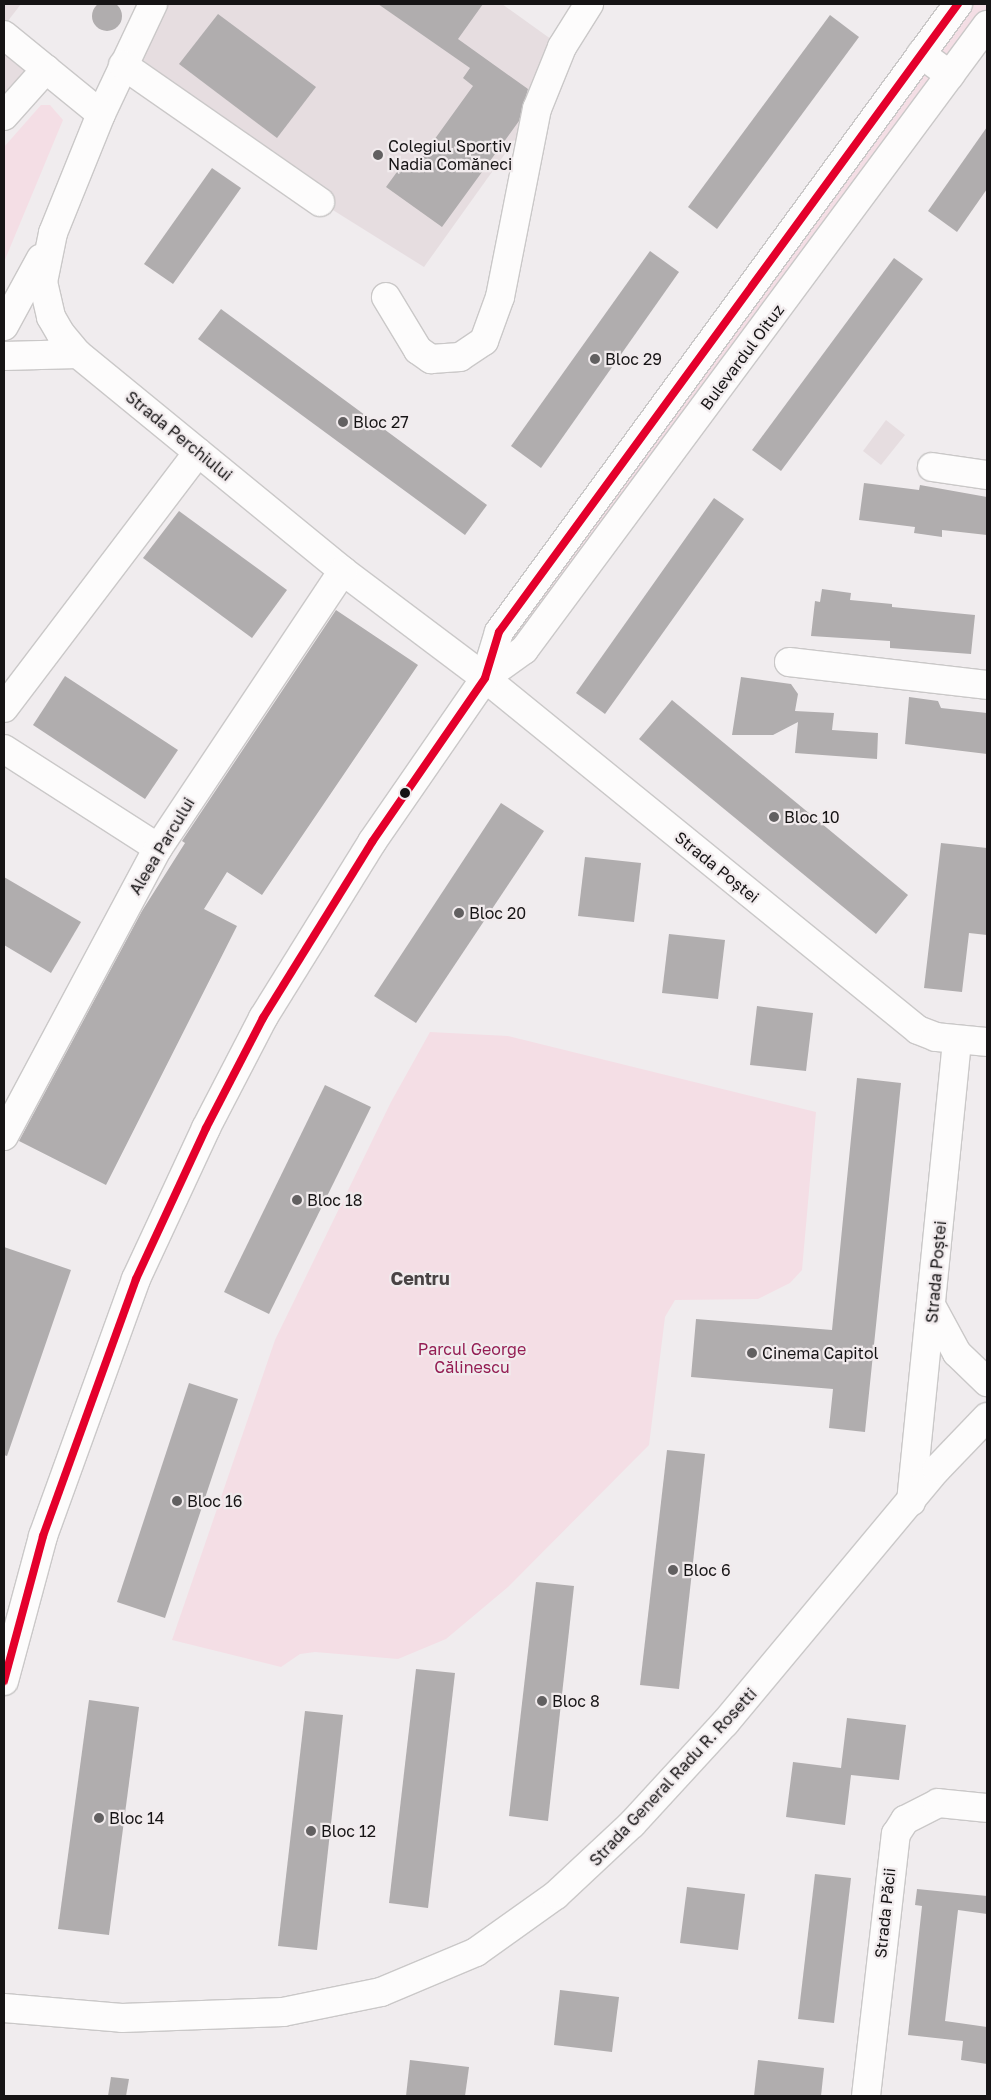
<!DOCTYPE html>
<html>
<head>
<meta charset="utf-8">
<style>
	body { margin:0 }
	#map { position:relative; width:991px; height:2100px; overflow:hidden; background:#f0ecee; font-family:"Golos Text",sans-serif }
	div>[style] { position:absolute }
	.built>* { inset:0; background:#e6dde0 }
	.green>* { inset:0; background:#f4dee5 }
	.building>* { inset:0; background:#b0adae }
	.round { border-radius:50% }
	.roads { filter:drop-shadow(1px 0 #cac8c8) drop-shadow(-1px 0 #cac8c8) drop-shadow(0 1px #cac8c8) drop-shadow(0 -1px #cac8c8) }
	.minor>* { height:28px; margin:-14px; padding:0 14px; transform-origin:14px; border-radius:14px; background:#fdfcfc }
	.major>* { height:28px; margin:-14px; padding:0 14px; transform-origin:14px; border-radius:14px; background:#fdfcfc }
	.bus-1>* { height:8px; margin:-4px; padding:0 4px; transform-origin:4px; border-radius:4px; background:#e4002b }
	.dots>* { width:14px; height:14px; translate:-50% -50%; box-sizing:border-box; border:2px solid #f1ebed; border-radius:50% }
	span { translate:-50% -50%; white-space:nowrap; text-align:center; line-height:1.15; -webkit-text-stroke:4.5px #f1ebed; paint-order:stroke }
	.poi-label { font-size:16px; color:#161415 }
	.left { translate:0 -50%; text-align:left }
	.street-label { font-size:16px; color:#161415 }
	.park-label { font-size:16px; color:#941d53 }
	.neighbourhood-label { font-size:18px; color:#484344; font-weight:700 }
	.frame { position:absolute; inset:0; border:5px solid #161415; pointer-events:none }
</style>
</head>
<body>
<div id="map">
	<div class="built">
		<div style="clip-path:polygon(4px 4px,21px 4px,4px 26px)"></div>
		<div style="clip-path:polygon(153px 4px,502px 4px,562px 47px,537px 109px,424px 267px,320px 202px,123px 65px)"></div>
		<div style="clip-path:polygon(4px 35px,46px 69px,4px 116px)"></div>
		<div style="clip-path:polygon(886px 420px,905px 435px,881px 465px,863px 451px)"></div>
	</div>
	<div class="green">
		<div style="clip-path:polygon(958px 4px,987px 4px,987px 25px,524px 650px,499px 632px)"></div>
		<div style="clip-path:polygon(41px 105px,50px 105px,63px 120px,4px 262px,4px 147px)"></div>
		<div style="clip-path:polygon(430px 1032px,508px 1036px,816px 1112px,802px 1270px,790px 1283px,758px 1299px,675px 1300px,665px 1317px,649px 1445px,508px 1587px,446px 1639px,398px 1659px,315px 1652px,300px 1654px,281px 1667px,172px 1640px,275px 1340px,391px 1102px)"></div>
	</div>
	<div class="building">
		<div class="round" style="left:92px;top:1px;width:30px;height:30px"></div>
		<div style="clip-path:polygon(378px 4px,483px 4px,458px 39px,528px 89px,519px 121px,442px 227px,386px 187px,402px 165px,411px 172px,473px 86px,463px 78px,470px 68px)"></div>
		<div style="clip-path:polygon(218px 14px,316px 87px,277px 138px,179px 64px)"></div>
		<div style="clip-path:polygon(830px 15px,859px 37px,717px 229px,688px 207px)"></div>
		<div style="clip-path:polygon(987px 127px,987px 189px,957px 232px,928px 211px)"></div>
		<div style="clip-path:polygon(212px 168px,241px 188px,173px 284px,144px 264px)"></div>
		<div style="clip-path:polygon(650px 251px,679px 272px,541px 468px,511px 446px)"></div>
		<div style="clip-path:polygon(894px 258px,923px 279px,781px 471px,752px 450px)"></div>
		<div style="clip-path:polygon(221px 309px,487px 505px,465px 535px,198px 339px)"></div>
		<div style="clip-path:polygon(864px 483px,919px 490px,920px 485px,987px 497px,987px 535px,942px 530px,942px 537px,914px 533px,915px 527px,859px 520px)"></div>
		<div style="clip-path:polygon(714px 498px,744px 519px,605px 714px,576px 693px)"></div>
		<div style="clip-path:polygon(179px 511px,287px 590px,252px 638px,143px 558px)"></div>
		<div style="clip-path:polygon(822px 589px,851px 593px,850px 600px,892px 604px,892px 607px,975px 615px,971px 654px,890px 648px,890px 641px,811px 636px,815px 601px,820px 602px)"></div>
		<div style="clip-path:polygon(336px 610px,418px 665px,262px 895px,227px 872px,204px 909px,237px 926px,106px 1185px,19px 1141px,142px 911px,185px 843px,182px 841px)"></div>
		<div style="clip-path:polygon(65px 676px,178px 750px,145px 799px,33px 725px)"></div>
		<div style="clip-path:polygon(741px 677px,791px 684px,798px 694px,795px 711px,834px 713px,832px 730px,878px 733px,877px 759px,795px 753px,798px 722px,773px 735px,732px 735px)"></div>
		<div style="clip-path:polygon(909px 697px,938px 701px,941px 708px,987px 713px,987px 754px,905px 744px)"></div>
		<div style="clip-path:polygon(672px 700px,908px 895px,876px 934px,639px 739px)"></div>
		<div style="clip-path:polygon(501px 803px,544px 831px,416px 1023px,374px 996px)"></div>
		<div style="clip-path:polygon(941px 843px,987px 848px,987px 935px,969px 933px,962px 992px,924px 988px)"></div>
		<div style="clip-path:polygon(585px 857px,641px 863px,634px 922px,578px 916px)"></div>
		<div style="clip-path:polygon(4px 877px,81px 922px,51px 973px,4px 945px)"></div>
		<div style="clip-path:polygon(669px 934px,725px 940px,718px 999px,662px 993px)"></div>
		<div style="clip-path:polygon(757px 1006px,813px 1013px,806px 1071px,750px 1065px)"></div>
		<div style="clip-path:polygon(857px 1078px,901px 1083px,865px 1432px,829px 1428px,833px 1389px,691px 1377px,696px 1319px,832px 1330px)"></div>
		<div style="clip-path:polygon(325px 1085px,371px 1107px,269px 1314px,224px 1292px)"></div>
		<div style="clip-path:polygon(4px 1247px,71px 1270px,7px 1456px,4px 1455px)"></div>
		<div style="clip-path:polygon(189px 1383px,238px 1399px,165px 1618px,117px 1602px)"></div>
		<div style="clip-path:polygon(667px 1450px,705px 1454px,679px 1689px,640px 1685px)"></div>
		<div style="clip-path:polygon(536px 1582px,574px 1586px,548px 1821px,509px 1816px)"></div>
		<div style="clip-path:polygon(416px 1669px,455px 1673px,428px 1908px,389px 1903px)"></div>
		<div style="clip-path:polygon(89px 1700px,139px 1707px,109px 1935px,58px 1929px)"></div>
		<div style="clip-path:polygon(305px 1711px,343px 1715px,317px 1950px,278px 1946px)"></div>
		<div style="clip-path:polygon(847px 1718px,906px 1725px,899px 1780px,851px 1775px,845px 1825px,786px 1817px,793px 1762px,841px 1768px)"></div>
		<div style="clip-path:polygon(815px 1874px,851px 1878px,834px 2023px,798px 2019px)"></div>
		<div style="clip-path:polygon(687px 1887px,745px 1894px,738px 1950px,680px 1943px)"></div>
		<div style="clip-path:polygon(917px 1889px,987px 1896px,987px 1914px,958px 1910px,945px 2021px,987px 2027px,987px 2064px,961px 2060px,963px 2041px,908px 2035px,922px 1906px,915px 1905px)"></div>
		<div style="clip-path:polygon(560px 1990px,619px 1997px,612px 2052px,554px 2045px)"></div>
		<div style="clip-path:polygon(410px 2060px,469px 2067px,465px 2096px,406px 2096px)"></div>
		<div style="clip-path:polygon(758px 2060px,824px 2068px,821px 2096px,754px 2096px)"></div>
		<div style="clip-path:polygon(111px 2077px,129px 2079px,126px 2096px,108px 2096px)"></div>
	</div>
	<div class="roads">
		<div class="minor">
			<div style="left:153px;top:4px;width:122px;rotate:115.3deg"></div>
			<div style="left:101px;top:114px;width:128px;rotate:112deg"></div>
			<div style="left:53px;top:233px;width:50px;rotate:101.5deg"></div>
			<div style="left:43px;top:282px;width:36px;rotate:77deg"></div>
			<div style="left:51px;top:317px;width:20px;rotate:60deg"></div>
			<div style="left:61px;top:334px;width:26px;rotate:50deg"></div>
			<div style="left:78px;top:354px;width:343px;rotate:39.3deg"></div>
			<div style="left:343px;top:571px;width:178px;rotate:37deg"></div>
			<div style="left:485px;top:678px;width:558px;rotate:39.11deg"></div>
			<div style="left:918px;top:1030px;width:19px;rotate:21deg"></div>
			<div style="left:936px;top:1037px;width:51px;rotate:5.6deg"></div>
			<div style="left:4px;top:35px;width:125px;rotate:39.2deg"></div>
			<div style="left:921px;top:54px;width:36px;rotate:36deg"></div>
			<div style="left:123px;top:65px;width:240px;rotate:34.8deg"></div>
			<div style="left:4px;top:116px;width:63px;rotate:-48.2deg"></div>
			<div style="left:386px;top:297px;width:62px;rotate:58.9deg"></div>
			<div style="left:418px;top:350px;width:16px;rotate:35deg"></div>
			<div style="left:431px;top:359px;width:29px;rotate:-4deg"></div>
			<div style="left:460px;top:357px;width:29px;rotate:-34deg"></div>
			<div style="left:484px;top:341px;width:47px;rotate:-70deg"></div>
			<div style="left:500px;top:297px;width:192px;rotate:-78.9deg"></div>
			<div style="left:537px;top:109px;width:67px;rotate:-68deg"></div>
			<div style="left:562px;top:47px;width:51px;rotate:-57.9deg"></div>
			<div style="left:4px;top:326px;width:77px;rotate:-61.4deg"></div>
			<div style="left:4px;top:356px;width:74px;rotate:-1.5deg"></div>
			<div style="left:932px;top:467px;width:56px;rotate:8.3deg"></div>
			<div style="left:789px;top:662px;width:199px;rotate:6.6deg"></div>
			<div style="left:4px;top:708px;width:321px;rotate:-52.8deg"></div>
			<div style="left:4px;top:749px;width:183px;rotate:32.7deg"></div>
			<div style="left:4px;top:1136px;width:327px;rotate:-61.9deg"></div>
			<div style="left:158px;top:848px;width:333px;rotate:-56.3deg"></div>
			<div style="left:932px;top:1307px;width:52px;rotate:61.5deg"></div>
			<div style="left:957px;top:1353px;width:42px;rotate:44deg"></div>
			<div style="left:911px;top:1502px;width:463px;rotate:-84.3deg"></div>
			<div style="left:4px;top:2008px;width:118px;rotate:4.8deg"></div>
			<div style="left:122px;top:2018px;width:161px;rotate:-2.1deg"></div>
			<div style="left:283px;top:2012px;width:100px;rotate:-11.5deg"></div>
			<div style="left:381px;top:1992px;width:103px;rotate:-22.8deg"></div>
			<div style="left:476px;top:1952px;width:98px;rotate:-35.5deg"></div>
			<div style="left:556px;top:1895px;width:104px;rotate:-43.1deg"></div>
			<div style="left:632px;top:1824px;width:137px;rotate:-47.4deg"></div>
			<div style="left:725px;top:1723px;width:331px;rotate:-50.2deg"></div>
			<div style="left:937px;top:1469px;width:72px;rotate:-46.1deg"></div>
			<div style="left:866px;top:2096px;width:264px;rotate:-83.5deg"></div>
			<div style="left:896px;top:1834px;width:17px;rotate:-57deg"></div>
			<div style="left:905px;top:1820px;width:37px;rotate:-27deg"></div>
			<div style="left:938px;top:1803px;width:49px;rotate:5.8deg"></div>
		</div>
		<div class="major">
			<div style="left:485px;top:678px;width:48px;rotate:-35.7deg"></div>
			<div style="left:524px;top:650px;width:778px;rotate:-53.47deg"></div>
			<div style="left:4px;top:1681px;width:150px;rotate:-74.9deg"></div>
			<div style="left:43px;top:1536px;width:273px;rotate:-70.1deg"></div>
			<div style="left:136px;top:1279px;width:166px;rotate:-65.1deg"></div>
			<div style="left:206px;top:1128px;width:124px;rotate:-62.6deg"></div>
			<div style="left:263px;top:1018px;width:207px;rotate:-58.2deg"></div>
			<div style="left:372px;top:842px;width:199px;rotate:-55.4deg"></div>
			<div style="left:485px;top:678px;width:48px;rotate:-73.1deg"></div>
			<div style="left:499px;top:632px;width:778px;rotate:-53.84deg"></div>
		</div>
	</div>
	<div class="bus-1">
		<div style="left:4px;top:1681px;width:150px;rotate:-74.9deg"></div>
		<div style="left:43px;top:1536px;width:273px;rotate:-70.1deg"></div>
		<div style="left:136px;top:1279px;width:166px;rotate:-65.1deg"></div>
		<div style="left:206px;top:1128px;width:124px;rotate:-62.6deg"></div>
		<div style="left:263px;top:1018px;width:207px;rotate:-58.2deg"></div>
		<div style="left:372px;top:842px;width:199px;rotate:-55.4deg"></div>
		<div style="left:485px;top:678px;width:48px;rotate:-73.1deg"></div>
		<div style="left:499px;top:632px;width:778px;rotate:-53.84deg"></div>
	</div>
	<div class="dots">
		<div style="left:378px;top:155px;background:#626061"></div>
		<div style="left:595px;top:359px;background:#626061"></div>
		<div style="left:343px;top:422px;background:#626061"></div>
		<div style="left:405px;top:793px;background:#161415"></div>
		<div style="left:774px;top:817px;background:#626061"></div>
		<div style="left:459px;top:913px;background:#626061"></div>
		<div style="left:297px;top:1200px;background:#626061"></div>
		<div style="left:752px;top:1353px;background:#626061"></div>
		<div style="left:177px;top:1501px;background:#626061"></div>
		<div style="left:673px;top:1570px;background:#626061"></div>
		<div style="left:542px;top:1701px;background:#626061"></div>
		<div style="left:99px;top:1818px;background:#626061"></div>
		<div style="left:311px;top:1831px;background:#626061"></div>
	</div>
	<div class="poi-label">
		<span class="left" style="left:388px;top:155px">Colegiul Sportiv<br>Nadia Comăneci</span>
		<span class="left" style="left:605px;top:359px">Bloc 29</span>
		<span class="left" style="left:353px;top:422px">Bloc 27</span>
		<span class="left" style="left:784px;top:817px">Bloc 10</span>
		<span class="left" style="left:469px;top:913px">Bloc 20</span>
		<span class="left" style="left:307px;top:1200px">Bloc 18</span>
		<span class="left" style="left:762px;top:1353px">Cinema Capitol</span>
		<span class="left" style="left:187px;top:1501px">Bloc 16</span>
		<span class="left" style="left:683px;top:1570px">Bloc 6</span>
		<span class="left" style="left:552px;top:1701px">Bloc 8</span>
		<span class="left" style="left:109px;top:1818px">Bloc 14</span>
		<span class="left" style="left:321px;top:1831px">Bloc 12</span>
	</div>
	<div class="street-label">
		<span style="left:742px;top:357px;rotate:-53deg">Bulevardul Oituz</span>
		<span style="left:179px;top:436px;rotate:39deg">Strada Perchiului</span>
		<span style="left:162px;top:846px;rotate:-59deg">Aleea Parcului</span>
		<span style="left:717px;top:867px;rotate:39deg">Strada Poștei</span>
		<span style="left:936px;top:1272px;rotate:-85deg">Strada Poștei</span>
		<span style="left:673px;top:1777px;rotate:-47deg">Strada General Radu R. Rosetti</span>
		<span style="left:885px;top:1913px;rotate:-84deg">Strada Păcii</span>
	</div>
	<div class="park-label">
		<span style="left:472px;top:1358px">Parcul George<br>Călinescu</span>
	</div>
	<div class="neighbourhood-label">
		<span style="left:420px;top:1278px">Centru</span>
	</div>
	<div class="frame"></div>
</div>
</body>
</html>
